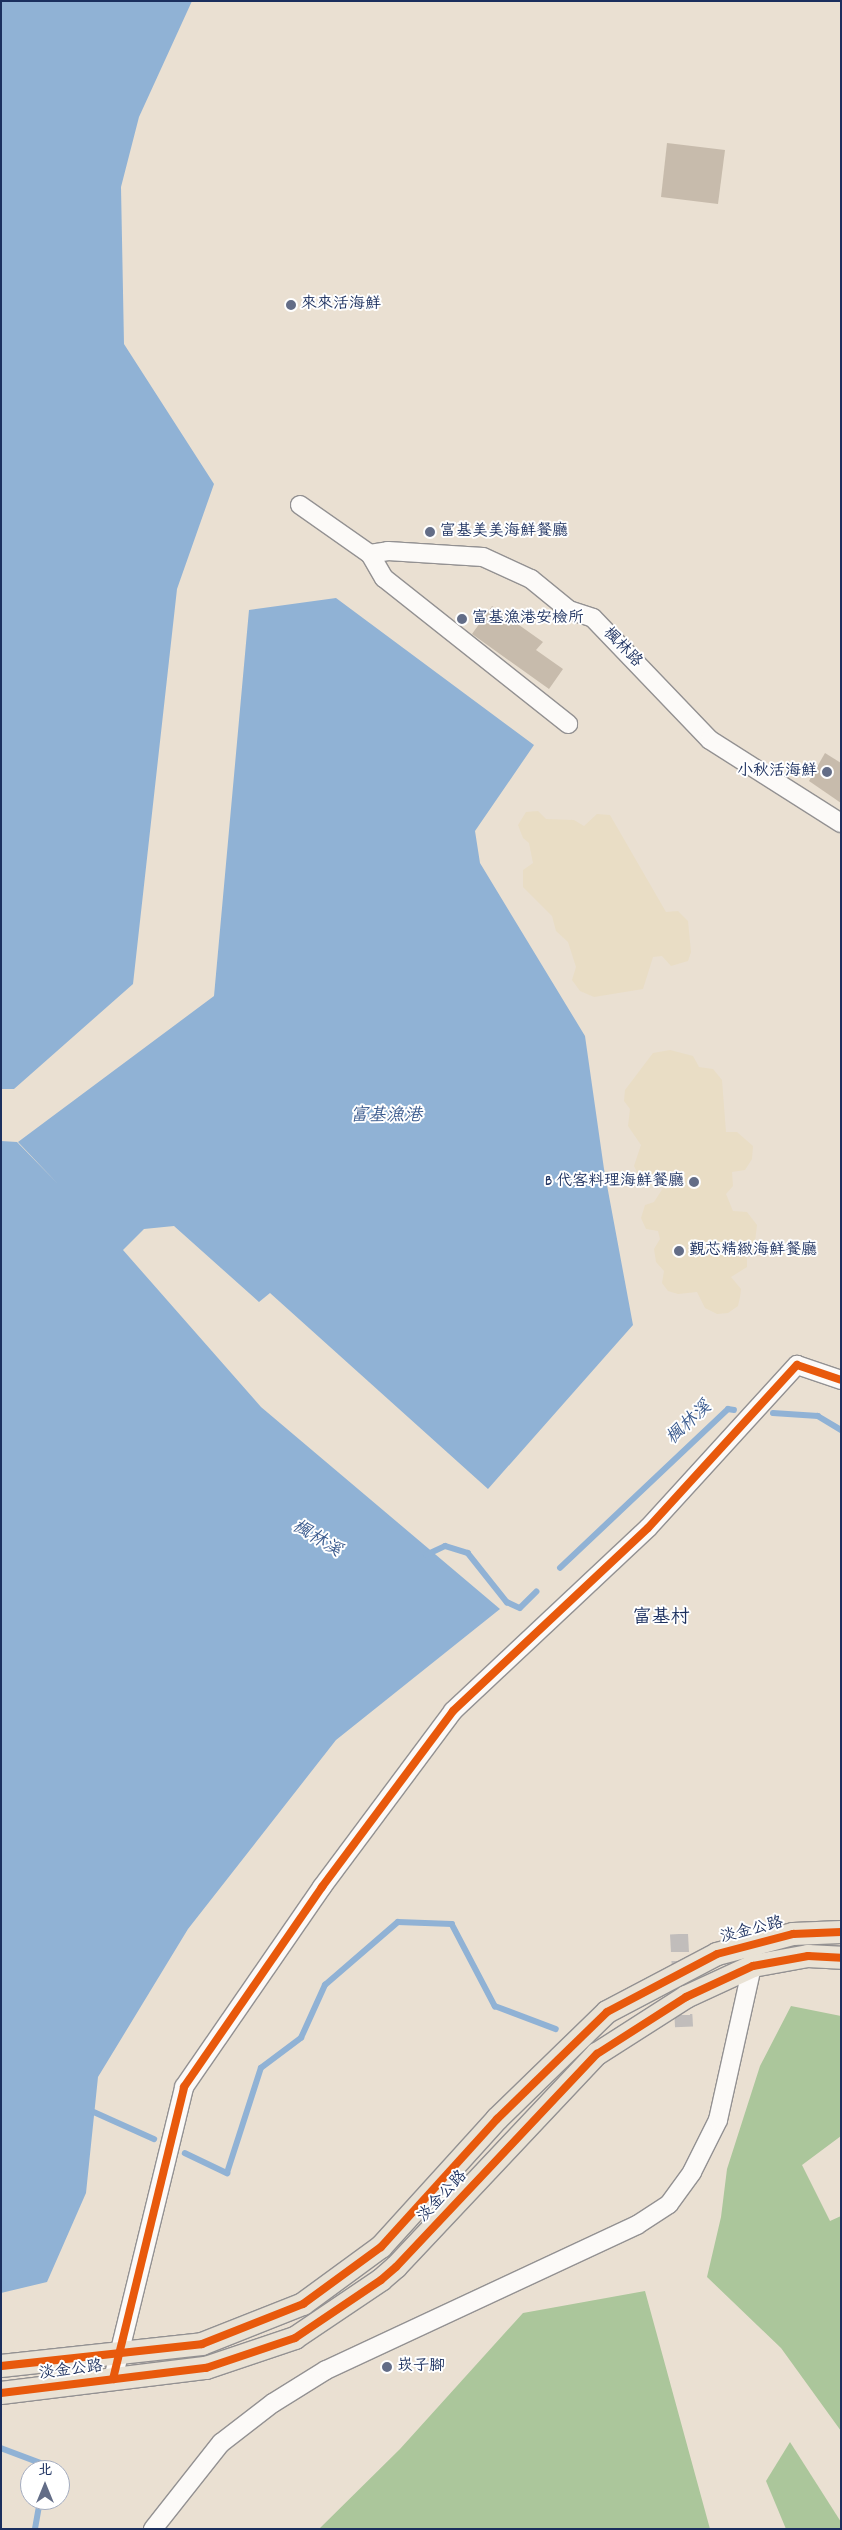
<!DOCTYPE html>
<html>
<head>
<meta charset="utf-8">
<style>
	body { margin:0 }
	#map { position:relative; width:842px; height:2530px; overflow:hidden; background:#eae0d2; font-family:Dekko,"LXGW WenKai TC",sans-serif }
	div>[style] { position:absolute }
	.built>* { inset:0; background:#e9ddc5 }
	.forest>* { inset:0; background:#abc69b }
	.water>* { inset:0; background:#90b2d5 }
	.stream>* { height:5.5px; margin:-2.75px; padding:0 2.75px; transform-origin:2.75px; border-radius:2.75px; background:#90b2d5 }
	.building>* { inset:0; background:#c7bbac }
	.minor-tunnel>* { height:18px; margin-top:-9px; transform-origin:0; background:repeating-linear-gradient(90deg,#c1bdbb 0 18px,transparent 0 27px) }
	.roads { filter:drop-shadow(1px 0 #939192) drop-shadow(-1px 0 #939192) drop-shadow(0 1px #939192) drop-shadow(0 -1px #939192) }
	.minor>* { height:18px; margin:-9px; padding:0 9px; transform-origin:9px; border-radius:9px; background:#fcfaf8 }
	.major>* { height:22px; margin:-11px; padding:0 11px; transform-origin:11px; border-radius:11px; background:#e9e2d5 }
	.cycleway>* { height:8px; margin:-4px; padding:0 4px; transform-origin:4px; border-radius:4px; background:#e8590c }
	.dots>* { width:14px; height:14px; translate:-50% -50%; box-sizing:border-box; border:2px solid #fff; border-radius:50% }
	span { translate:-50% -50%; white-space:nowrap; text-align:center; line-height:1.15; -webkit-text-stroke:4px #fff; paint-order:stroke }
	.poi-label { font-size:16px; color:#1b2f5e }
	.left { translate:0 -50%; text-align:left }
	.right { translate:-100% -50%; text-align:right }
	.street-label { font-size:16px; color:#1b2f5e }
	.water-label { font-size:18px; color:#3b5b8e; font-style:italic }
	.quarter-label { font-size:19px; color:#1b2f5e }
	.frame { position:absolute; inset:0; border:2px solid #1b2f5e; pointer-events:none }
	.north { position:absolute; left:20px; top:2460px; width:50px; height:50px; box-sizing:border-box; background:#fff; border:1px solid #a4acbf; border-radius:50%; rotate:0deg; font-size:14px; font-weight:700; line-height:20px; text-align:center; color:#1b2f5e }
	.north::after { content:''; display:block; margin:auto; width:18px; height:22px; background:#636d87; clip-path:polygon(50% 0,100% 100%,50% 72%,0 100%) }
</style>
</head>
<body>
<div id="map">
	<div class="built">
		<div style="clip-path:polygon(538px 811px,546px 819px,574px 820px,584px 826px,597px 814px,610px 815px,666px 912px,678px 911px,688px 921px,691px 952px,688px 961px,671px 966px,662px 956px,653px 957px,643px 989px,594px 997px,580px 991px,572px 980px,576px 967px,568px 942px,556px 931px,552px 916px,523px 887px,523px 870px,533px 863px,529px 843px,523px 838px,518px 825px,526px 812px)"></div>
		<div style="clip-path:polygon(670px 1050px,693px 1056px,699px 1067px,713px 1069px,722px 1080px,726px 1132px,737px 1132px,753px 1146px,752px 1159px,745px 1170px,732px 1172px,733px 1186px,726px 1194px,733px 1211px,747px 1212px,757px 1225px,755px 1242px,742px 1251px,747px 1258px,747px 1267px,731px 1277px,741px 1289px,740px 1297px,738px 1306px,728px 1313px,717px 1314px,705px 1308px,697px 1292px,678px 1294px,668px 1291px,662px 1283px,664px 1271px,656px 1262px,654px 1249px,660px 1239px,658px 1231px,646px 1229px,641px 1218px,645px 1205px,654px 1202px,663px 1188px,652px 1178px,639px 1176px,634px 1166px,641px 1145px,628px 1126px,630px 1109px,624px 1101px,625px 1090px,653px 1053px)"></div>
	</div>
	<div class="forest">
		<div style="clip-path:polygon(791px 2006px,841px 2016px,841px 2136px,802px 2165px,830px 2221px,841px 2216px,841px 2431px,781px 2348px,707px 2277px,721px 2217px,727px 2169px,760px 2066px)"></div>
		<div style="clip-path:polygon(645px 2291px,710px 2529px,319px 2529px,400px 2449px,523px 2313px)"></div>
		<div style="clip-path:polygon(790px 2442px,841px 2522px,841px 2529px,786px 2529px,766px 2481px)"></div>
	</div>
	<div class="water">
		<div style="clip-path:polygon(1px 1px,192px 1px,139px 117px,121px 187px,124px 344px,214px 484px,177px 589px,133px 984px,14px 1089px,1px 1089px)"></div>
		<div style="clip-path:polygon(336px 598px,534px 745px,475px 831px,480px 863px,585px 1036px,604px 1169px,633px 1325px,488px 1489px,270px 1293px,259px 1302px,174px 1226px,144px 1229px,123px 1250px,261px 1407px,500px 1609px,336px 1740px,188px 1929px,98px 2077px,86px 2193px,47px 2282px,1px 2293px,1px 1141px,17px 1142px,58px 1184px,18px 1142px,214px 996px,249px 610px)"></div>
	</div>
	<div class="stream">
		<div style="left:773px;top:1413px;width:45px;rotate:3.8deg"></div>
		<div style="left:818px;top:1416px;width:27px;rotate:31deg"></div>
		<div style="left:426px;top:1555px;width:21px;rotate:-25deg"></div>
		<div style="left:445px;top:1546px;width:24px;rotate:17deg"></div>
		<div style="left:468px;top:1553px;width:63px;rotate:51.5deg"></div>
		<div style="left:507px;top:1602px;width:14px;rotate:25deg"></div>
		<div style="left:520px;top:1608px;width:23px;rotate:-45deg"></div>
		<div style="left:560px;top:1568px;width:231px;rotate:-43.4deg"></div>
		<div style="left:728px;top:1409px;width:6px;rotate:9deg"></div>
		<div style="left:94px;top:2112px;width:66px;rotate:24.2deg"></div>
		<div style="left:185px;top:2153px;width:47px;rotate:25.5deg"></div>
		<div style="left:227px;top:2173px;width:110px;rotate:-72.1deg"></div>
		<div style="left:261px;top:2068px;width:50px;rotate:-36.9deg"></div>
		<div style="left:301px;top:2038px;width:58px;rotate:-65.6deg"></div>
		<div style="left:325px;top:1985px;width:96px;rotate:-40.8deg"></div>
		<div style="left:398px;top:1922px;width:54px;rotate:2.1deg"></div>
		<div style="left:452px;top:1924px;width:93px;rotate:62.3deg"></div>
		<div style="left:495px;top:2006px;width:65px;rotate:20.7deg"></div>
		<div style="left:1px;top:2448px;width:48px;rotate:20.7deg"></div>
		<div style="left:46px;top:2465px;width:5px;rotate:101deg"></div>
		<div style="left:35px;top:2529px;width:29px;rotate:-80deg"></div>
	</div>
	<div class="building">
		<div style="clip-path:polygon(667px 143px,725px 150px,718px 204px,661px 197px)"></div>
		<div style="clip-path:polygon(492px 606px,543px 642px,536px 650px,563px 669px,549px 689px,472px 634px)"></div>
		<div style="clip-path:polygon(825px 753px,841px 763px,841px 803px,809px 781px)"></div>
	</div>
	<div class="minor-tunnel">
		<div style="left:679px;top:1934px;width:93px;rotate:86.9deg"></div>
	</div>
	<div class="roads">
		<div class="minor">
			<div style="left:300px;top:505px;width:85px;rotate:35deg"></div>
			<div style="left:370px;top:554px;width:28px;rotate:60deg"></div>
			<div style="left:384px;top:578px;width:235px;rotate:38.4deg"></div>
			<div style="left:370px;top:554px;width:18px;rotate:-9deg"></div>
			<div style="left:388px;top:551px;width:95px;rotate:3.6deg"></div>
			<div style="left:483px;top:557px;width:53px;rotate:24.6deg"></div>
			<div style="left:531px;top:579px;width:49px;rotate:39.2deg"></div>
			<div style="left:569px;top:610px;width:25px;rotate:18deg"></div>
			<div style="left:593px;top:618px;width:169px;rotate:46.2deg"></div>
			<div style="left:710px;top:740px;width:155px;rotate:32.4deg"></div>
			<div style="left:113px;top:2379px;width:301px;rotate:-76.3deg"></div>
			<div style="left:184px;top:2087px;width:243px;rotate:-55.4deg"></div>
			<div style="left:322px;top:1887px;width:219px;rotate:-53.3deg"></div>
			<div style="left:453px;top:1711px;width:267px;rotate:-43.2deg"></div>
			<div style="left:648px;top:1528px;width:221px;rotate:-47.6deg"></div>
			<div style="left:797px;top:1365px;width:46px;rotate:18.8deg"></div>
			<div style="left:153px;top:2529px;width:110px;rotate:-51.7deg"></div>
			<div style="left:221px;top:2443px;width:66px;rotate:-37.6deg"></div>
			<div style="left:273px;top:2403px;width:62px;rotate:-31.9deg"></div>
			<div style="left:326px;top:2370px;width:343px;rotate:-25deg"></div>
			<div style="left:637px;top:2225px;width:38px;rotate:-33deg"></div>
			<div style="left:669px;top:2204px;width:39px;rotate:-54deg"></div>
			<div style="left:692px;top:2172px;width:58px;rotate:-63.4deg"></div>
			<div style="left:718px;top:2120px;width:166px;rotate:-77.5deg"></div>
		</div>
		<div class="major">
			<div style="left:1px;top:2366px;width:202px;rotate:-6.2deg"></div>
			<div style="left:202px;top:2344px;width:109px;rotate:-21.6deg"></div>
			<div style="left:303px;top:2304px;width:97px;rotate:-36.2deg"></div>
			<div style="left:381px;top:2247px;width:173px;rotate:-47.8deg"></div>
			<div style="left:497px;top:2119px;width:153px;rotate:-44.2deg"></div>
			<div style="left:607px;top:2012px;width:124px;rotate:-27.8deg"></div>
			<div style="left:717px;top:1954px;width:79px;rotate:-14.7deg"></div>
			<div style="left:793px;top:1934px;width:48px;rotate:-2.4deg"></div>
			<div style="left:1px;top:2393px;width:207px;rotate:-7deg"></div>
			<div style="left:206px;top:2368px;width:94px;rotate:-18.6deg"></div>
			<div style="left:295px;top:2338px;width:104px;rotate:-34deg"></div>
			<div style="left:381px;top:2280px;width:20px;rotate:-41deg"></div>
			<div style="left:396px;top:2267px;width:293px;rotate:-46.7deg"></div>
			<div style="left:597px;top:2054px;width:106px;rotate:-32.6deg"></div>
			<div style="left:686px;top:1997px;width:74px;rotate:-24.8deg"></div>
			<div style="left:753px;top:1966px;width:56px;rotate:-10.3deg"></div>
			<div style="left:808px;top:1956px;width:33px;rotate:3deg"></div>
		</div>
	</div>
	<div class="cycleway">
		<div style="left:1px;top:2366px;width:202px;rotate:-6.2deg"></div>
		<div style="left:202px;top:2344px;width:109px;rotate:-21.6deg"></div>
		<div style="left:303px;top:2304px;width:97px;rotate:-36.2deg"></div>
		<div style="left:381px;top:2247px;width:173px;rotate:-47.8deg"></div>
		<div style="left:497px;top:2119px;width:153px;rotate:-44.2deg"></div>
		<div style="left:607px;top:2012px;width:124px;rotate:-27.8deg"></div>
		<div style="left:717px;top:1954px;width:79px;rotate:-14.7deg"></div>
		<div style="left:793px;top:1934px;width:48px;rotate:-2.4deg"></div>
		<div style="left:113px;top:2379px;width:301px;rotate:-76.3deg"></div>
		<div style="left:184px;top:2087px;width:243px;rotate:-55.4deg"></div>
		<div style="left:322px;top:1887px;width:219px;rotate:-53.3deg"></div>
		<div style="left:453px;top:1711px;width:267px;rotate:-43.2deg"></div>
		<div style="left:648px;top:1528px;width:221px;rotate:-47.6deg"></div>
		<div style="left:797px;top:1365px;width:46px;rotate:18.8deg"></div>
		<div style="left:1px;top:2393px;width:207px;rotate:-7deg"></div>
		<div style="left:206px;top:2368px;width:94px;rotate:-18.6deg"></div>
		<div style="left:295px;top:2338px;width:104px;rotate:-34deg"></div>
		<div style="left:381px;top:2280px;width:20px;rotate:-41deg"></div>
		<div style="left:396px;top:2267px;width:293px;rotate:-46.7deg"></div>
		<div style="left:597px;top:2054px;width:106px;rotate:-32.6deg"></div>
		<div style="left:686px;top:1997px;width:74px;rotate:-24.8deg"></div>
		<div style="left:753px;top:1966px;width:56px;rotate:-10.3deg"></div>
		<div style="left:808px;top:1956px;width:33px;rotate:3deg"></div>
	</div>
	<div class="dots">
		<div style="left:291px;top:305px;background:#636d87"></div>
		<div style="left:430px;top:532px;background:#636d87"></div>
		<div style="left:462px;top:619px;background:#636d87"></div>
		<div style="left:827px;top:772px;background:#636d87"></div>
		<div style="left:694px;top:1182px;background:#636d87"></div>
		<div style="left:679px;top:1251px;background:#636d87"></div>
		<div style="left:387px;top:2367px;background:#636d87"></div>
	</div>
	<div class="poi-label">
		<span class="left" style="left:301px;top:305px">來來活海鮮</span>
		<span class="left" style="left:440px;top:532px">富基美美海鮮餐廳</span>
		<span class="left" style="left:472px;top:619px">富基漁港安檢所</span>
		<span class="right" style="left:817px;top:772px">小秋活海鮮</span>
		<span class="right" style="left:684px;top:1182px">B 代客料理海鮮餐廳</span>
		<span class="left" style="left:689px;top:1251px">覲芯精緻海鮮餐廳</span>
		<span class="left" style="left:397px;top:2367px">崁子腳</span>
	</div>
	<div class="street-label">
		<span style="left:622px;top:648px;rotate:46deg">楓林路</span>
		<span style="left:752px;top:1931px;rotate:-14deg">淡金公路</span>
		<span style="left:443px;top:2197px;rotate:-47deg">淡金公路</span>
		<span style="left:71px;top:2371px;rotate:-7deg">淡金公路</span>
	</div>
	<div class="water-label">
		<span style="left:386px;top:1117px">富基漁港</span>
		<span style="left:690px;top:1424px;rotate:-43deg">楓林溪</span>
		<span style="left:316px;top:1540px;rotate:31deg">楓林溪</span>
	</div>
	<div class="quarter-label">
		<span style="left:661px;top:1619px">富基村</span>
	</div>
	<div class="frame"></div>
	<div class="north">北</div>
</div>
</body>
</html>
